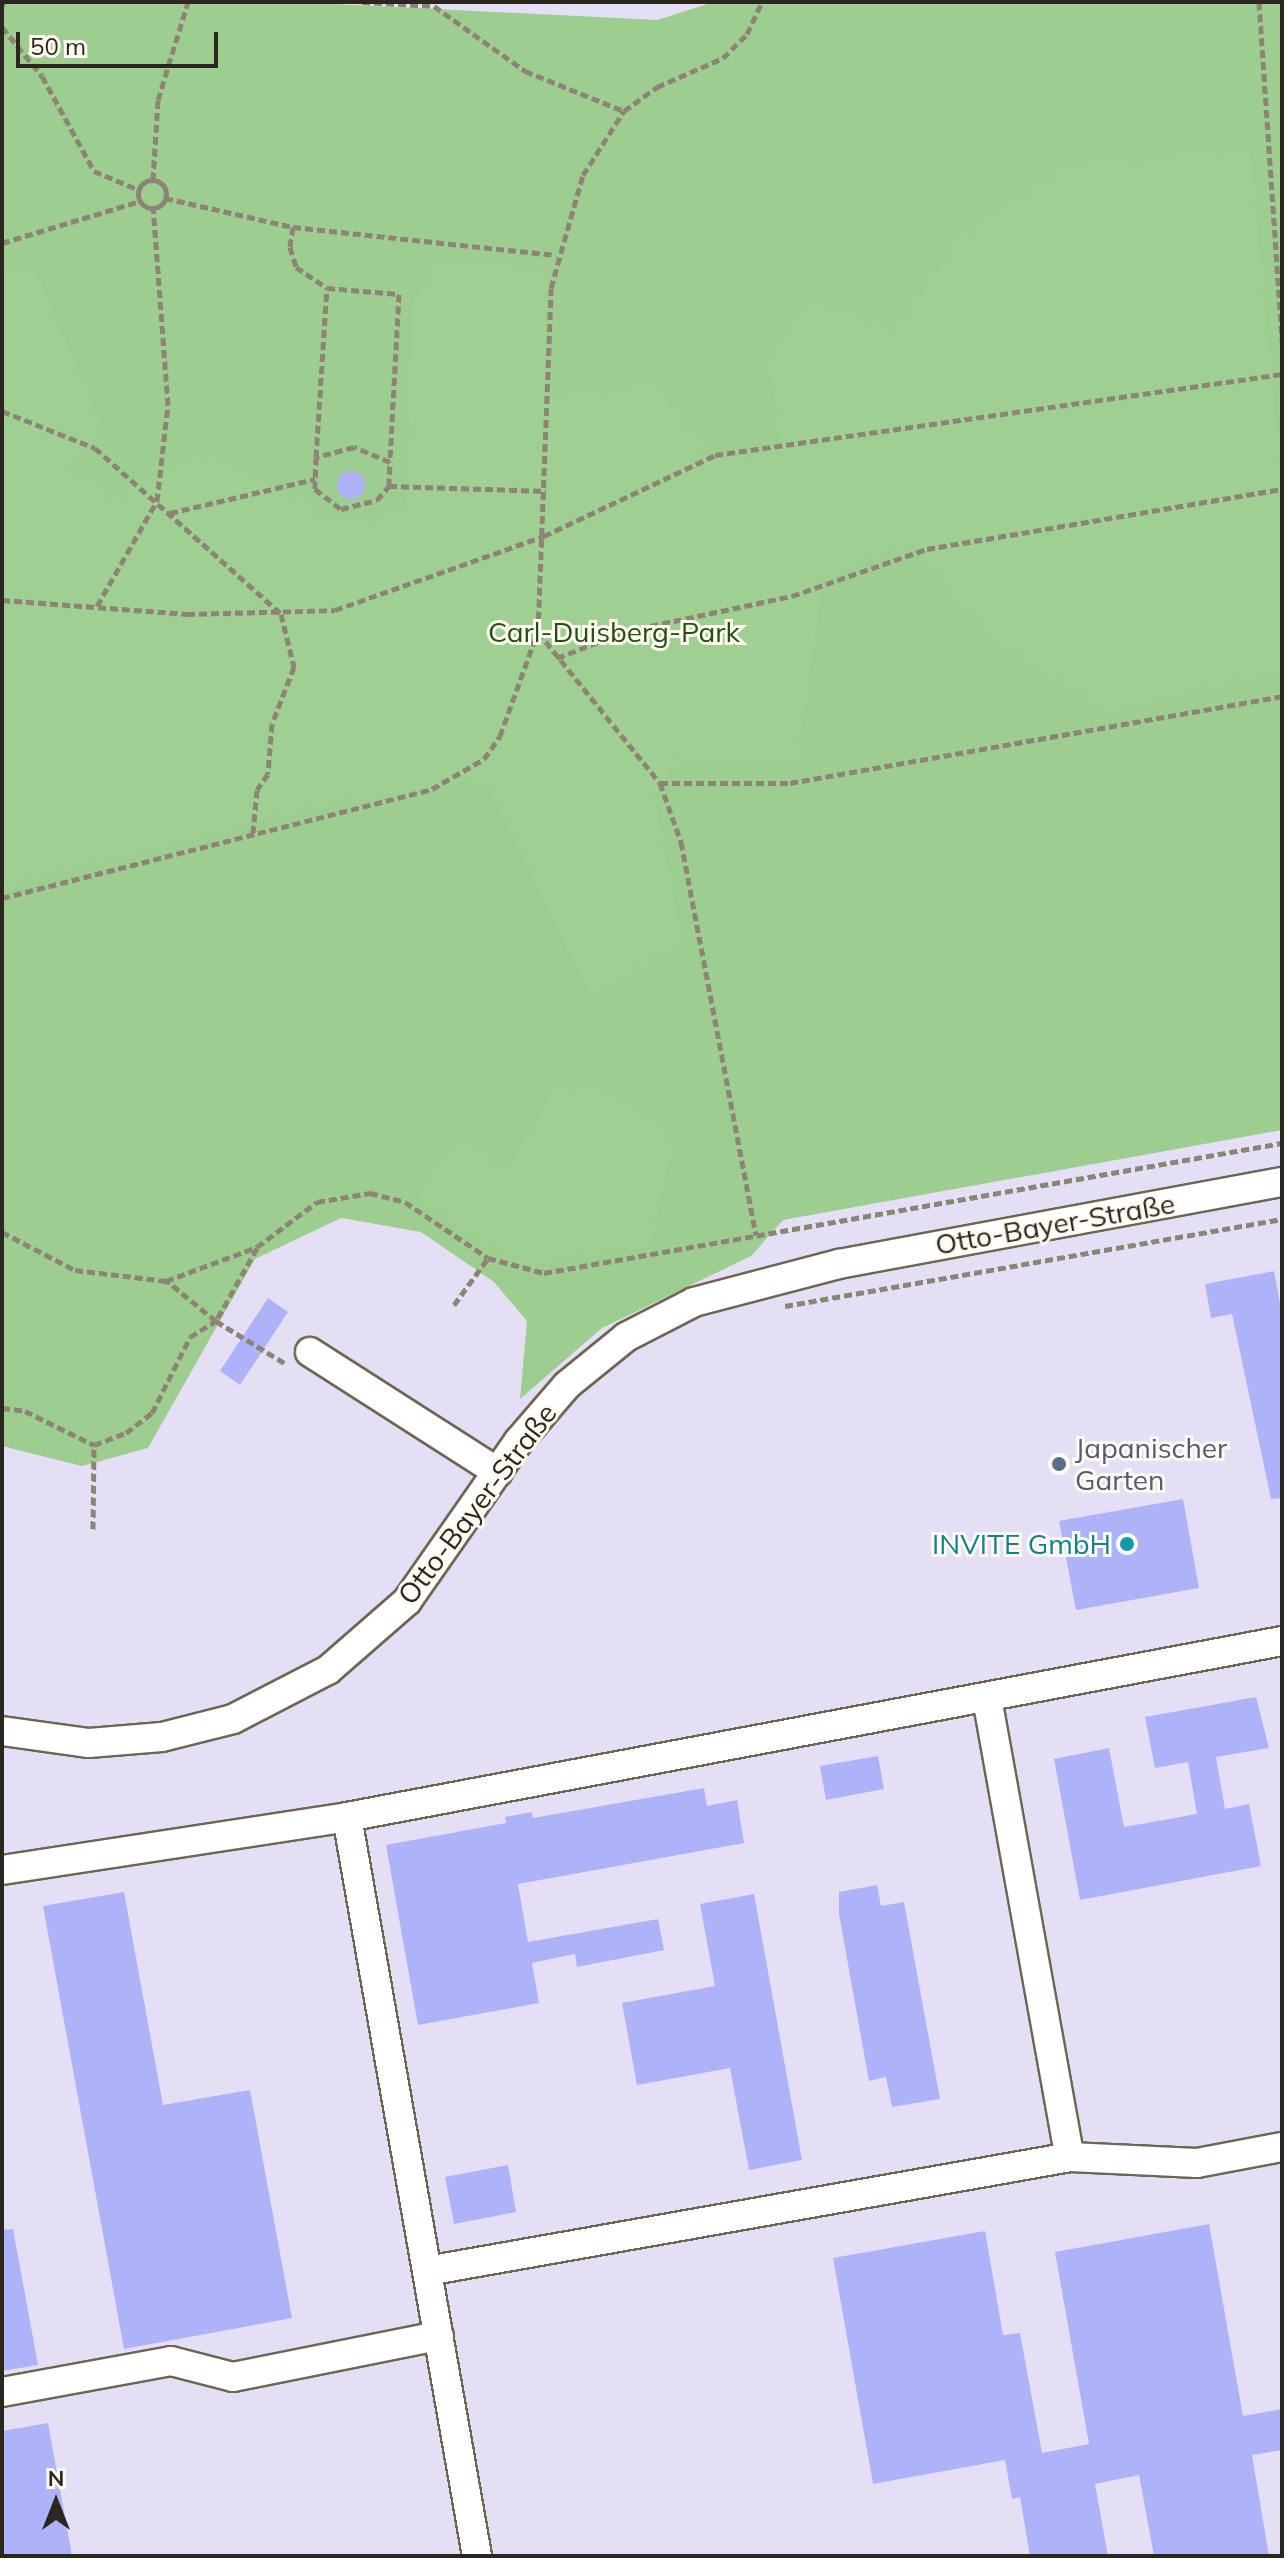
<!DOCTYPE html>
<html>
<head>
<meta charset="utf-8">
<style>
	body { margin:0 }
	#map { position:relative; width:1284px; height:2558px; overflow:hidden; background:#f7ecd6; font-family:Mulish,sans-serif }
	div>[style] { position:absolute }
	.industrial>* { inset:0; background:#e5dff5 }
	.green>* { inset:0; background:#9ecd90 }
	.forest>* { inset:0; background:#9fcf91 }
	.building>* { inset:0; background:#aeb2f8 }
	.round { border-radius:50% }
	.path>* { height:5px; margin-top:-2.5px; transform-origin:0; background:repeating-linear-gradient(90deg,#8c8576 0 8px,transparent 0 12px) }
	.path>.ring { margin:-2.5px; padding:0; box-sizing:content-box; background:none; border:5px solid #8c8576; border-radius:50% }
	.roads { filter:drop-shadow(2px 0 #6f6552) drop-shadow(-2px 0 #6f6552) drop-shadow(0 2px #6f6552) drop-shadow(0 -2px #6f6552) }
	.minor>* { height:28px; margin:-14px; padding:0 14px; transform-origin:14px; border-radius:14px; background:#fff }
	.dots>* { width:22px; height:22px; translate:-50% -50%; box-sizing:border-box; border:4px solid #fffaf1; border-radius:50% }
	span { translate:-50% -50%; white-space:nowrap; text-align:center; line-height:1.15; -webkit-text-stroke:6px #fffaf1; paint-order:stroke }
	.park-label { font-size:28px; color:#234f11 }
	.street-label { font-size:28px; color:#2b271e }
	.service-label { font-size:28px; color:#4e5e75 }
	.left { translate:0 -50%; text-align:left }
	.culture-label { font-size:28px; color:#0d838f }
	.right { translate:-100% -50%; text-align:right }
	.frame { position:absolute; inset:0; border:4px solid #2b271e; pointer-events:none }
	.north { position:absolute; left:16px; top:2462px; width:80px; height:80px; -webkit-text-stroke:6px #fffaf1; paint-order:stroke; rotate:0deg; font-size:22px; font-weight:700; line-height:32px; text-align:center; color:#2b271e }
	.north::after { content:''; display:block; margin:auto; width:28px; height:36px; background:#2b271e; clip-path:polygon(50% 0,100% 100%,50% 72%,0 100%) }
	.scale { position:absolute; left:16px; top:32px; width:202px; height:36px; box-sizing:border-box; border:4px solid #2b271e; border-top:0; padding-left:10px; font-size:24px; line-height:28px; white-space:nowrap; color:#2b271e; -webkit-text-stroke:6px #fffaf1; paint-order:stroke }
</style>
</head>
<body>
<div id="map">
	<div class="industrial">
		<div style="clip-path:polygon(2px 2px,1282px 2px,1282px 2556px,2px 2556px)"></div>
	</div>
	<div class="green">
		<div style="clip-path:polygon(2px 2px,294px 2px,657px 20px,714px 2px,1282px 2px,1282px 1130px,783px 1220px,751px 1256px,602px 1328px,520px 1399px,527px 1321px,494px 1282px,421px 1232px,341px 1218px,255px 1259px,148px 1448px,82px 1466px,2px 1446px)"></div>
	</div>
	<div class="forest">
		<div style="clip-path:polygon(1250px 150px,1282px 485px,1282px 669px,1107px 710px,988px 636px,913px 544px,824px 576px,797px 757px,681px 756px,655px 798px,682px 942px,589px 995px,485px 781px,331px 802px,2px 886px,2px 273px,36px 269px,102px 425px,66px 463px,114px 501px,202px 455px,302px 501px,322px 517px,376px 521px,406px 503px,413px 297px,440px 262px,544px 265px,547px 399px,658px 386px,712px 461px,782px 453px,767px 347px,814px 305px,895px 329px,956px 242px,1065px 167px)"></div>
		<div style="clip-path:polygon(586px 1085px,655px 1118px,671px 1149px,651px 1243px,534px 1263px,484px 1245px,415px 1196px,462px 1142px,507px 1169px,551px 1093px)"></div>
	</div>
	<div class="building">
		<div class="round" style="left:337px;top:471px;width:28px;height:28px"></div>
		<div style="clip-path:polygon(1274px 1271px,1282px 1314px,1282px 1498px,1271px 1499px,1232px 1314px,1211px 1318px,1205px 1284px)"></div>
		<div style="clip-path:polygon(268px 1298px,288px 1312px,240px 1385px,220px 1371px)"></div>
		<div style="clip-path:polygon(1183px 1499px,1199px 1588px,1076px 1610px,1059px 1521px)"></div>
		<div style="clip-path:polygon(1256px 1697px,1269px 1748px,1216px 1757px,1225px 1809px,1249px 1804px,1261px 1866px,1080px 1900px,1054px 1759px,1109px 1748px,1124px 1827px,1197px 1814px,1188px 1762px,1155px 1768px,1145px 1717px)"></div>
		<div style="clip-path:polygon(878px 1756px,884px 1789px,826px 1800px,820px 1766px)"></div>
		<div style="clip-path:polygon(704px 1788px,707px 1806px,737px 1800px,744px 1843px,518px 1884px,528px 1942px,658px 1919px,664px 1950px,577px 1967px,575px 1954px,532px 1963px,539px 2003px,418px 2025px,386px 1845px,506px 1823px,505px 1817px,532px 1812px,533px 1818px)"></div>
		<div style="clip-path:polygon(877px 1885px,881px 1906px,904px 1902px,940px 2099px,892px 2107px,886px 2077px,869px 2081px,839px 1914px,839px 1892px)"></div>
		<div style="clip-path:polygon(124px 1892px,163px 2105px,250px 2090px,292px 2318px,124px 2349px,43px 1906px)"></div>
		<div style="clip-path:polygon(754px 1894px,802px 2160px,749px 2170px,730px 2068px,637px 2085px,622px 2003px,715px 1986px,700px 1904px)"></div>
		<div style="clip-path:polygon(508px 2165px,516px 2212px,454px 2224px,445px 2177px)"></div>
		<div style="clip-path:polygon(1209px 2224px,1243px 2416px,1282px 2409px,1282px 2450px,1252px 2455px,1269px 2556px,1154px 2556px,1139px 2475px,1095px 2484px,1108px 2556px,1030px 2556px,1020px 2497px,1012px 2499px,1005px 2460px,873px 2484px,833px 2258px,985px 2231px,1003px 2335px,1020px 2333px,1042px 2453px,1089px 2444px,1055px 2252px)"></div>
		<div style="clip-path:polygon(13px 2229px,38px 2365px,2px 2371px,2px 2230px)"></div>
		<div style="clip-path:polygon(48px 2423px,72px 2556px,2px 2556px,2px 2431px)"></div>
	</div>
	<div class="path">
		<div style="left:362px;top:2px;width:72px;rotate:3.2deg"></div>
		<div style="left:434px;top:6px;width:112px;rotate:35.5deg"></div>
		<div style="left:525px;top:71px;width:107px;rotate:22deg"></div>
		<div style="left:1259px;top:2px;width:342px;rotate:86.1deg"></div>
		<div style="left:2px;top:5px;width:4px;rotate:-56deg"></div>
		<div style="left:2px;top:27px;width:63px;rotate:50.8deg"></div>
		<div style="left:42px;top:76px;width:108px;rotate:61.3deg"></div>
		<div style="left:94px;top:171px;width:49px;rotate:22.9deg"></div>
		<div style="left:153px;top:180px;width:80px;rotate:-86.4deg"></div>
		<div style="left:158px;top:100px;width:102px;rotate:-73deg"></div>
		<div class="ring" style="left:138px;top:180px;width:23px;height:23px"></div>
		<div style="left:165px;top:198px;width:131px;rotate:12.8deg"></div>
		<div style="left:293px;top:227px;width:264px;rotate:6.1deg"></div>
		<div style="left:293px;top:227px;width:20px;rotate:99deg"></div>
		<div style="left:290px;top:247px;width:21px;rotate:73deg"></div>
		<div style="left:296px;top:267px;width:37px;rotate:34deg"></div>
		<div style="left:2px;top:243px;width:144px;rotate:-16.9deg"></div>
		<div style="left:327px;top:288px;width:72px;rotate:4.8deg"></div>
		<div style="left:399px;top:294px;width:168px;rotate:93.1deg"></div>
		<div style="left:390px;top:462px;width:39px;rotate:-157deg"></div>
		<div style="left:354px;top:447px;width:39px;rotate:165deg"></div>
		<div style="left:316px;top:457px;width:169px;rotate:-86.3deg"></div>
		<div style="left:2px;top:411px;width:100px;rotate:21.7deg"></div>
		<div style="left:95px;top:448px;width:249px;rotate:41.7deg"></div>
		<div style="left:281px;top:614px;width:55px;rotate:76.2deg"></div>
		<div style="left:294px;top:667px;width:61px;rotate:111.1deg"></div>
		<div style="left:272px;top:724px;width:50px;rotate:94.6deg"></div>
		<div style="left:268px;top:774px;width:19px;rotate:125deg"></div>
		<div style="left:257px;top:790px;width:43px;rotate:95.3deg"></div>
		<div style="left:316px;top:457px;width:32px;rotate:92deg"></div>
		<div style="left:315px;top:489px;width:33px;rotate:38deg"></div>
		<div style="left:341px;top:509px;width:37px;rotate:-14deg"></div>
		<div style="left:377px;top:500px;width:18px;rotate:-49deg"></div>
		<div style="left:389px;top:486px;width:24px;rotate:-88deg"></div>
		<div style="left:389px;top:486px;width:157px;rotate:1.8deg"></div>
		<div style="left:170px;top:513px;width:149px;rotate:-13.2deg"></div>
		<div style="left:2px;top:600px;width:186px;rotate:4.3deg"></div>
		<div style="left:187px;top:614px;width:148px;rotate:-1.5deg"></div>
		<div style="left:335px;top:610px;width:222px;rotate:-19.5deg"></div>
		<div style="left:544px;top:536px;width:189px;rotate:-25.3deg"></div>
		<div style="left:715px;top:455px;width:573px;rotate:-8.13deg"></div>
		<div style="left:97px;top:606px;width:121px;rotate:-60.3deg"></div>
		<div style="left:157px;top:501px;width:97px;rotate:-83.5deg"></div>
		<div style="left:168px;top:405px;width:199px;rotate:-94.3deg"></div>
		<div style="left:538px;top:632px;width:194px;rotate:51.1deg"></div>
		<div style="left:660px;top:783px;width:63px;rotate:70.4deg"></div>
		<div style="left:681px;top:842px;width:400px;rotate:79.2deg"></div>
		<div style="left:557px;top:658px;width:75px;rotate:-21.1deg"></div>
		<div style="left:627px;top:631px;width:169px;rotate:-12deg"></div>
		<div style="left:792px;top:596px;width:143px;rotate:-19.2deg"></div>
		<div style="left:927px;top:549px;width:360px;rotate:-9.6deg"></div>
		<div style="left:660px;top:783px;width:130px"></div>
		<div style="left:790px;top:783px;width:500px;rotate:-10deg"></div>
		<div style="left:2px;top:898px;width:444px;rotate:-14.2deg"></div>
		<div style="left:432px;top:789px;width:60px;rotate:-30deg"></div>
		<div style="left:484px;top:759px;width:28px;rotate:-55deg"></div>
		<div style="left:500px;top:736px;width:112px;rotate:-70.1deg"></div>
		<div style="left:538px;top:631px;width:343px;rotate:-87.8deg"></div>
		<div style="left:551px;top:288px;width:117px;rotate:-74.2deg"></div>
		<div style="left:583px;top:175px;width:76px;rotate:-57.4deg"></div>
		<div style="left:624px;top:111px;width:41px;rotate:-36deg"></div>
		<div style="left:657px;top:87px;width:72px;rotate:-23.7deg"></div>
		<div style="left:723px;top:58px;width:34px;rotate:-45deg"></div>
		<div style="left:747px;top:34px;width:35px;rotate:-65deg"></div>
		<div style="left:2px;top:1232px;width:82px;rotate:27.5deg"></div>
		<div style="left:75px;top:1270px;width:92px;rotate:6.9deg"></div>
		<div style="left:166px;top:1281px;width:97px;rotate:-20.5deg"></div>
		<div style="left:257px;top:1247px;width:75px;rotate:-36.9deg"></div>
		<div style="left:317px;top:1202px;width:54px;rotate:-9.6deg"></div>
		<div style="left:370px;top:1193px;width:36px;rotate:14deg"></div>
		<div style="left:405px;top:1202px;width:100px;rotate:34deg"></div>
		<div style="left:488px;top:1258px;width:58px;rotate:15deg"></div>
		<div style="left:544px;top:1273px;width:749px;rotate:-9.99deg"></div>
		<div style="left:257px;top:1248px;width:84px;rotate:119.3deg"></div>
		<div style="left:216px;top:1321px;width:82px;rotate:31.6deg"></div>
		<div style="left:454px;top:1305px;width:58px;rotate:-54.1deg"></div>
		<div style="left:785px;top:1306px;width:505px;rotate:-9.93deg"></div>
		<div style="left:2px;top:1408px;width:23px;rotate:7deg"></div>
		<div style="left:25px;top:1411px;width:77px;rotate:26.2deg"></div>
		<div style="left:94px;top:1445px;width:34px;rotate:-21deg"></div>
		<div style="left:126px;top:1433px;width:33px;rotate:-38deg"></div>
		<div style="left:152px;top:1413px;width:85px;rotate:-63.4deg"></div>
		<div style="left:190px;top:1337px;width:31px;rotate:-32deg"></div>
		<div style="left:216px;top:1321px;width:63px;rotate:-140.8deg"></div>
		<div style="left:93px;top:1529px;width:84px;rotate:-89.3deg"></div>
	</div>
	<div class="roads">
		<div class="minor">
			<div style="left:310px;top:1352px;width:223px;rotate:32.6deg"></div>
			<div style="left:987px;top:1698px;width:466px;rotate:79.8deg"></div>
			<div style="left:2px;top:1731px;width:88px;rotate:7.9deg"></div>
			<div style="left:89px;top:1743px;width:73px;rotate:-4.7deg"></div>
			<div style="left:162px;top:1737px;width:73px;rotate:-14.2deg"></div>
			<div style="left:233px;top:1719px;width:107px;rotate:-27.3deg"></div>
			<div style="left:328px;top:1670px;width:105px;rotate:-41.1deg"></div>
			<div style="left:407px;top:1601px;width:194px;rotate:-55.1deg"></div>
			<div style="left:518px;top:1442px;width:75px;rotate:-49.3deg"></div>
			<div style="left:567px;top:1385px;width:76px;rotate:-39.1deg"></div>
			<div style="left:626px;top:1337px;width:76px;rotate:-27.2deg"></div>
			<div style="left:694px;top:1302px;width:150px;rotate:-14.7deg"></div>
			<div style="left:839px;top:1264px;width:451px;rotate:-10.5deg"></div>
			<div style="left:347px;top:1817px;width:750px;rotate:80.02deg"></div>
			<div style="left:2px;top:1870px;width:349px;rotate:-8.7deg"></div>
			<div style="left:347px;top:1817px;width:951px;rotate:-10.66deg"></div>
			<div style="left:427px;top:2271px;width:653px;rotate:-10.05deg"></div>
			<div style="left:1070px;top:2157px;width:127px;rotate:2.7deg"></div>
			<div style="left:1197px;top:2163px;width:86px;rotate:-10.7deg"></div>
			<div style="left:2px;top:2392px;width:172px;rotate:-10.4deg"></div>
			<div style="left:171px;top:2361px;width:64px;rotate:14.5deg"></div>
			<div style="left:233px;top:2377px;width:210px;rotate:-11.3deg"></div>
		</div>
	</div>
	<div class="dots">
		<div style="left:1059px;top:1464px;background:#5c6f8a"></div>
		<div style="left:1127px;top:1544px;background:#0f9aa8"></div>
	</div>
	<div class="park-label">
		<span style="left:614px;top:632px">Carl-Duisberg-Park</span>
	</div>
	<div class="street-label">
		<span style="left:1055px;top:1224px;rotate:-10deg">Otto-Bayer-Straße</span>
		<span style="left:477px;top:1504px;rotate:-53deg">Otto-Bayer-Straße</span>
	</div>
	<div class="service-label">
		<span class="left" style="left:1075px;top:1464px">Japanischer<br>Garten</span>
	</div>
	<div class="culture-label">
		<span class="right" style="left:1111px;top:1544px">INVITE GmbH</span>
	</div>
	<div class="frame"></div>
	<div class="north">N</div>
	<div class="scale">50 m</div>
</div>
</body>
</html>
